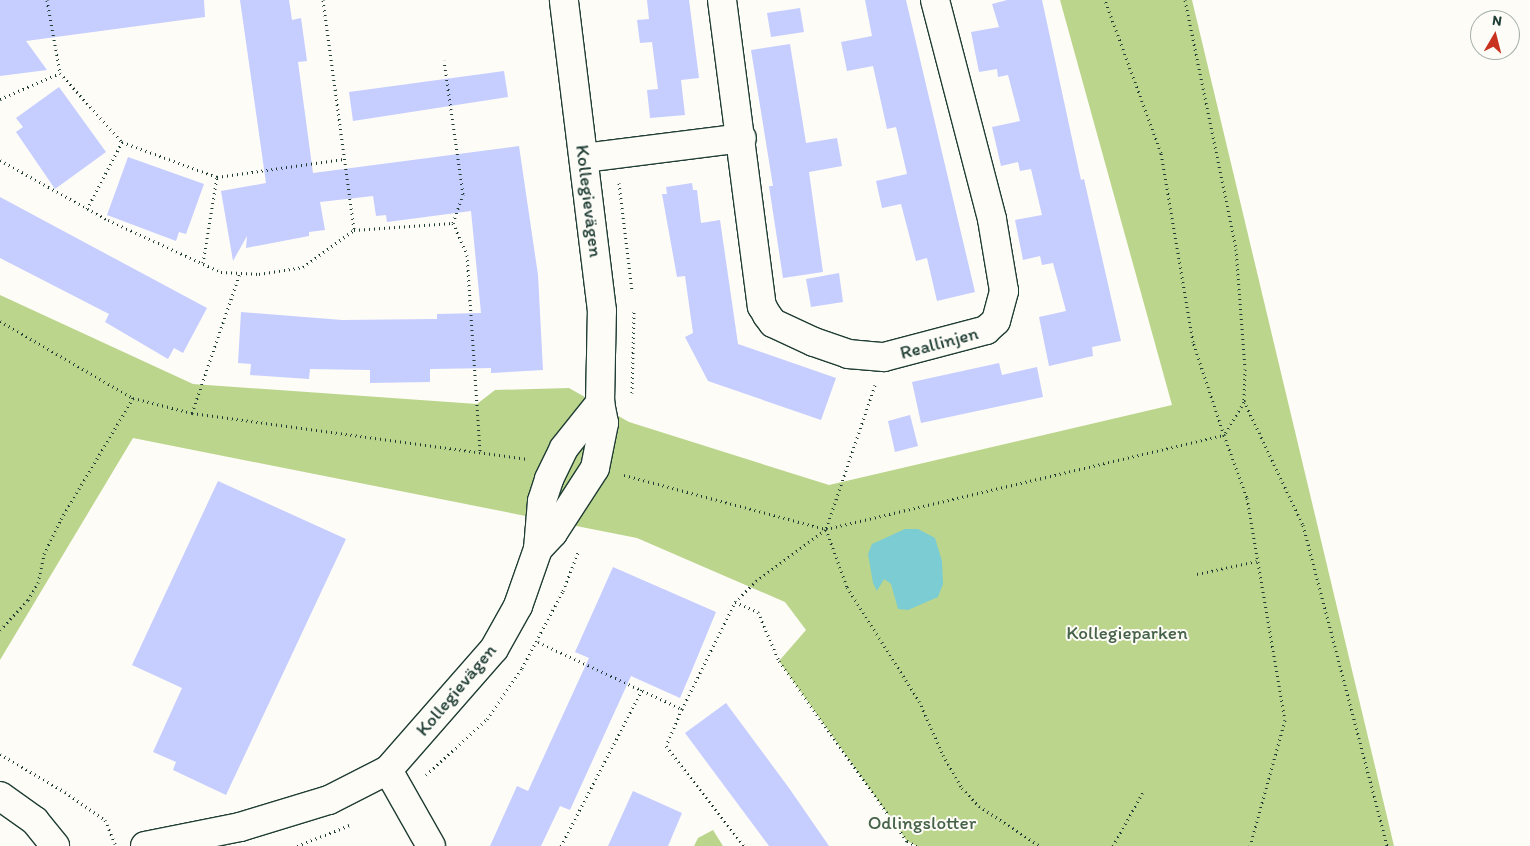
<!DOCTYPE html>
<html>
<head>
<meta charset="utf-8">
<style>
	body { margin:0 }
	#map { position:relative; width:1530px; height:846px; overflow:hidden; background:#fdfcf7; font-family:Itim,sans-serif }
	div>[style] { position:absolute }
	.green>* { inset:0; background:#bcd58c }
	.water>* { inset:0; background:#7bccd3 }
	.building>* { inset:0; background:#c6cdff }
	.path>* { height:3px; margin-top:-1.5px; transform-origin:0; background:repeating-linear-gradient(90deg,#1f3d34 0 1px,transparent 0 5px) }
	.roads { filter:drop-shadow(1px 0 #1f3d34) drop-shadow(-1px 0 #1f3d34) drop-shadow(0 1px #1f3d34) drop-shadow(0 -1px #1f3d34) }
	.minor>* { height:28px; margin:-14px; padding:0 14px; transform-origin:14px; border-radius:14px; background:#fdfcf7 }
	span { translate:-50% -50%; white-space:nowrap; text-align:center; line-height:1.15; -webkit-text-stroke:4px #fdfcf7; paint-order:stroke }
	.street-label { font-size:19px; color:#1f3d34 }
	.park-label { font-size:19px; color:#46634a }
	.north { position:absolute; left:1470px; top:10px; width:50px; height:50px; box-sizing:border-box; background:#fdfcf7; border:1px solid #a4b0a9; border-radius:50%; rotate:8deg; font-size:14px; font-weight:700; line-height:20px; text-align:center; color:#1f3d34 }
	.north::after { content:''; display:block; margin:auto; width:18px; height:22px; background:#c8321e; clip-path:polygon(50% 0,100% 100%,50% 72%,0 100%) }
</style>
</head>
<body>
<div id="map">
	<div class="green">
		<div style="clip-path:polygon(1060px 0,1192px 0,1394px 846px,917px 846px,907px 841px,779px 661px,806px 630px,785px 602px,637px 538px,133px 438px,0 660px,0 295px,193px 384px,477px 404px,495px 390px,569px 388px,629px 422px,829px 485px,1172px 405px)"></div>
		<div style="clip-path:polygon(713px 830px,723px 846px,694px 846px,698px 838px)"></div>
	</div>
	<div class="water">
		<div style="clip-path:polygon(905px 529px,918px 529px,935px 538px,942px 561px,943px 584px,938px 597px,908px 610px,898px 609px,891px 584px,884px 579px,877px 591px,873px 583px,868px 554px,872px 544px)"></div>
	</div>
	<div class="building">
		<div style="clip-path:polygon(0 0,204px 0,205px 17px,26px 41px,47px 70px,0 76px)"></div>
		<div style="clip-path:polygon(240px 0,289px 0,292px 20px,301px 18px,307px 61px,298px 62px,313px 173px,519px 146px,538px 275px,543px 370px,491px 373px,491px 368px,430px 369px,430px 382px,370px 383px,370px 370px,310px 369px,309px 379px,250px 375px,251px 364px,238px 363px,241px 312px,342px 320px,437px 319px,437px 314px,481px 313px,471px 211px,387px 222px,386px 215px,376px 216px,373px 196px,320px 202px,325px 230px,309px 232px,309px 236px,246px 248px,247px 236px,233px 261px,221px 191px,266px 183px)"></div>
		<div style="clip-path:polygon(647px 0,689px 0,699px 78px,681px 80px,685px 115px,650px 118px,647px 90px,658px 89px,652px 42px,640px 43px,637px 20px,649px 19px)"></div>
		<div style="clip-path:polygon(865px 0,906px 0,975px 292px,937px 301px,927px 258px,916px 261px,901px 204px,882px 208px,876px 181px,907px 174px,896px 127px,887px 129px,873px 66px,847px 71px,841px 42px,872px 36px)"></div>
		<div style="clip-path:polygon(1007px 0,1042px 0,1081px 180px,1084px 179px,1121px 341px,1092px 347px,1093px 356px,1049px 366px,1039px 317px,1066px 311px,1053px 263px,1042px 265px,1040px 256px,1023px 260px,1015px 220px,1042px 215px,1031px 169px,1020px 171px,1018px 162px,1001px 166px,992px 127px,1020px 121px,1008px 75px,998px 77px,997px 69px,979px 72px,971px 32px,999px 27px,992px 4px)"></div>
		<div style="clip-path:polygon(800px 8px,804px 32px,771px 37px,767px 13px)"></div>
		<div style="clip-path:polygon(790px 44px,806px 143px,837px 138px,842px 166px,809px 172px,823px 272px,783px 278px,769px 186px,773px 186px,751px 50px)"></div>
		<div style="clip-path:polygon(504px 71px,508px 97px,353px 121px,349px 92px)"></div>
		<div style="clip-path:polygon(59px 87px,106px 152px,55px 189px,16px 132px,23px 127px,16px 118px)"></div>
		<div style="clip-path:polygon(128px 157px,204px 184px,186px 234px,179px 232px,176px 241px,107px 215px)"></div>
		<div style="clip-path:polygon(692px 183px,693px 190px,697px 190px,701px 223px,720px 220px,738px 344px,836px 378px,821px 420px,708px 381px,685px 337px,693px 333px,685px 276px,677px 277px,662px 194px,667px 194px,666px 187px)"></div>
		<div style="clip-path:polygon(0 197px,207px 308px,183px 353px,174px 348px,168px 359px,105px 322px,109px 314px,0 258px)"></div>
		<div style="clip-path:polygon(839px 273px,843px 302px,811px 307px,806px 279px)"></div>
		<div style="clip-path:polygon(999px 363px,1002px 375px,1037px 367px,1043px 397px,921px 423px,912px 382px)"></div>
		<div style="clip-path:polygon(910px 415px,918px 446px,895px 452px,888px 421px)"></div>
		<div style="clip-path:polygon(218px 481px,346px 539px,226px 795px,173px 770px,176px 762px,153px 752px,182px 688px,132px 665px)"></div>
		<div style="clip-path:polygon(613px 567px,716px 612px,692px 670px,680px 698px,631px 676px,570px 810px,560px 806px,541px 846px,490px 846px,517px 786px,528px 791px,589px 658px,575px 652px)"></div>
		<div style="clip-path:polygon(726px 703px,789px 788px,829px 846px,769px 846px,685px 733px)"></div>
		<div style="clip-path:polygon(633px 791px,682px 813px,668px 846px,608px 846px)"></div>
	</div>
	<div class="path">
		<div style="left:47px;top:0;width:74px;rotate:79.9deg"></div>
		<div style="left:60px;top:73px;width:93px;rotate:48.1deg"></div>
		<div style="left:122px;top:142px;width:101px;rotate:20.2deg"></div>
		<div style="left:217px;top:177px;width:128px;rotate:-8.1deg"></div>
		<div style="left:323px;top:0;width:232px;rotate:82.3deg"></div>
		<div style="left:354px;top:230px;width:99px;rotate:-4deg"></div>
		<div style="left:453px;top:223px;width:31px;rotate:-71deg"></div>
		<div style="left:463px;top:194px;width:135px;rotate:-98.1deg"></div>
		<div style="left:1185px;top:0;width:254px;rotate:78.4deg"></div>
		<div style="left:1236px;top:249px;width:120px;rotate:85.7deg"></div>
		<div style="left:1245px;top:369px;width:32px;rotate:92deg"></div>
		<div style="left:1244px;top:401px;width:137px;rotate:64.6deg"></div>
		<div style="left:1303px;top:525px;width:332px;rotate:75.3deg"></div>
		<div style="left:0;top:99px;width:65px;rotate:-23.4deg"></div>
		<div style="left:0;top:160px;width:124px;rotate:29.1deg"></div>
		<div style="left:108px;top:220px;width:124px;rotate:24.7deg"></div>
		<div style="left:221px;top:272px;width:38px;rotate:3deg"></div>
		<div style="left:259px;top:274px;width:45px;rotate:-9deg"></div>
		<div style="left:303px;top:267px;width:63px;rotate:-36deg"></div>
		<div style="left:619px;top:183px;width:109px;rotate:83.1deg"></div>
		<div style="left:87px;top:209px;width:76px;rotate:-62.4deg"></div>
		<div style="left:453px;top:223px;width:35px;rotate:66deg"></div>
		<div style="left:467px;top:255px;width:197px;rotate:86.2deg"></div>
		<div style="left:203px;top:263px;width:87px;rotate:-80.8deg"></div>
		<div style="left:0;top:321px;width:154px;rotate:30.1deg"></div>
		<div style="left:133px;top:398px;width:61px;rotate:14.3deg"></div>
		<div style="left:192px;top:413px;width:337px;rotate:7.8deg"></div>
		<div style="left:875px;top:385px;width:152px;rotate:108.8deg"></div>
		<div style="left:826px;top:529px;width:409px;rotate:-13.3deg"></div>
		<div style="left:1224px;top:435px;width:98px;rotate:-108.4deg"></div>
		<div style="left:1193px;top:342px;width:192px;rotate:-99.6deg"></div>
		<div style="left:1161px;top:153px;width:163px;rotate:-110.1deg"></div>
		<div style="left:632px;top:393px;width:83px;rotate:-88.6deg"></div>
		<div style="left:1244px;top:402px;width:39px;rotate:121deg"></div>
		<div style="left:1224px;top:435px;width:67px;rotate:69.9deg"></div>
		<div style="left:1247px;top:498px;width:225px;rotate:80.3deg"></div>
		<div style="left:1285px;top:720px;width:131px;rotate:105.5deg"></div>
		<div style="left:192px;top:413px;width:148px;rotate:-71.1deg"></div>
		<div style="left:624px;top:475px;width:209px;rotate:15deg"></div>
		<div style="left:826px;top:529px;width:62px;rotate:70.1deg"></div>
		<div style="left:847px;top:587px;width:135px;rotate:57.7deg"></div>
		<div style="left:919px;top:701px;width:59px;rotate:66deg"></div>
		<div style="left:943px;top:755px;width:38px;rotate:60deg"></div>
		<div style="left:962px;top:788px;width:25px;rotate:47deg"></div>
		<div style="left:979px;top:806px;width:73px;rotate:33.3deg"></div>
		<div style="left:1197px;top:574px;width:61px;rotate:-12.2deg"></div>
		<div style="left:735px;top:602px;width:25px;rotate:23deg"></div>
		<div style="left:758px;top:612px;width:53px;rotate:66.8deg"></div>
		<div style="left:779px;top:661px;width:221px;rotate:54.6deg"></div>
		<div style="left:907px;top:841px;width:11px;rotate:27deg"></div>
		<div style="left:0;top:630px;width:41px;rotate:-47deg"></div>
		<div style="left:28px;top:600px;width:20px;rotate:-60deg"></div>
		<div style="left:38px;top:583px;width:30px;rotate:-78deg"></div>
		<div style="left:44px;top:554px;width:39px;rotate:-64deg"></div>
		<div style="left:61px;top:519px;width:141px;rotate:-59.2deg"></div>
		<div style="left:538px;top:642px;width:159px;rotate:25deg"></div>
		<div style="left:682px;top:709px;width:119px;rotate:-63.6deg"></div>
		<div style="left:735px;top:602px;width:30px;rotate:-45deg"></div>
		<div style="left:756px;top:581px;width:86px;rotate:-36.5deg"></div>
		<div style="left:682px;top:709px;width:40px;rotate:113.4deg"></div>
		<div style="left:666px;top:746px;width:127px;rotate:52deg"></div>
		<div style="left:0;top:754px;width:75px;rotate:30.3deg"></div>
		<div style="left:65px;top:792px;width:49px;rotate:35deg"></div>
		<div style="left:105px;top:820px;width:26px;rotate:67deg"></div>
		<div style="left:426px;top:775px;width:83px;rotate:-42.6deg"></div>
		<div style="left:487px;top:719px;width:62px;rotate:-55.5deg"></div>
		<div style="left:522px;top:668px;width:87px;rotate:-62deg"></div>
		<div style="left:563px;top:591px;width:44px;rotate:-68.7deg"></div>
		<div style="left:297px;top:846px;width:57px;rotate:-21.6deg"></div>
		<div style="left:561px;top:846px;width:176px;rotate:-62.6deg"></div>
		<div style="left:1113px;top:846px;width:64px;rotate:-61deg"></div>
	</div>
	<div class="roads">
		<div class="minor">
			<div style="left:722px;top:0;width:309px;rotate:82.6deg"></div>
			<div style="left:762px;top:306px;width:10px;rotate:61deg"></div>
			<div style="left:767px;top:315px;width:10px;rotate:53deg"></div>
			<div style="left:773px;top:323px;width:45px;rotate:24.9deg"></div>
			<div style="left:814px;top:342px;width:36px;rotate:19deg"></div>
			<div style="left:848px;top:354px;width:36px;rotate:5deg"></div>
			<div style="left:884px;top:357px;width:106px;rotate:-14.8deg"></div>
			<div style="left:986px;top:330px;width:13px;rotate:-42deg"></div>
			<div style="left:996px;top:321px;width:31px;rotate:-75deg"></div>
			<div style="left:1004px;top:291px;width:73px;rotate:-99.5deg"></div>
			<div style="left:992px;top:219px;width:226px;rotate:-104.6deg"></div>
			<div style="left:584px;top:158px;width:159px;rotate:-7.2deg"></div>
			<div style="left:538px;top:549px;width:22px;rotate:-47deg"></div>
			<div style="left:553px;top:533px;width:77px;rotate:-57.1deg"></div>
			<div style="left:595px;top:468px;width:46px;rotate:-78.7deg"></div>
			<div style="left:604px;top:423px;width:20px;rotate:-101deg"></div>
			<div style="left:600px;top:403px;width:92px;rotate:-88.8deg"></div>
			<div style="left:602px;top:311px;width:313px;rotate:-97deg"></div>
			<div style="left:388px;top:770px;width:87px;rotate:60.5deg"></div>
			<div style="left:0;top:796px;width:43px;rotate:35.5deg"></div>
			<div style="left:35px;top:821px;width:32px;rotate:51deg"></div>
			<div style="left:145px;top:846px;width:97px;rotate:-11.3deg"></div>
			<div style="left:240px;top:827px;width:93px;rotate:-16.9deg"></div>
			<div style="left:329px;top:800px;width:66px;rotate:-27deg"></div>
			<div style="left:388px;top:770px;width:161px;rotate:-48.8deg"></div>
			<div style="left:494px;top:649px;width:49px;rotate:-60.8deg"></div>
			<div style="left:518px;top:606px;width:60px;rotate:-70.7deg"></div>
			<div style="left:538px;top:549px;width:48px;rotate:-85.2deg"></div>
			<div style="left:542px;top:501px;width:23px;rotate:-72deg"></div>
			<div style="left:549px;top:479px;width:34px;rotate:-64deg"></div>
			<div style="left:564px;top:448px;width:58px;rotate:-51.3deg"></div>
		</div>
	</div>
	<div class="street-label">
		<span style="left:589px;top:201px;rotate:83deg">Kollegievägen</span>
		<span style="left:939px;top:343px;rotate:-15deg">Reallinjen</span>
		<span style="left:456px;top:690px;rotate:-50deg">Kollegievägen</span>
	</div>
	<div class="park-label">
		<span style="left:1127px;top:633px">Kollegieparken</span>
		<span style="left:922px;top:823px">Odlingslotter</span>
	</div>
	<div class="north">N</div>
</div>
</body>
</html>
